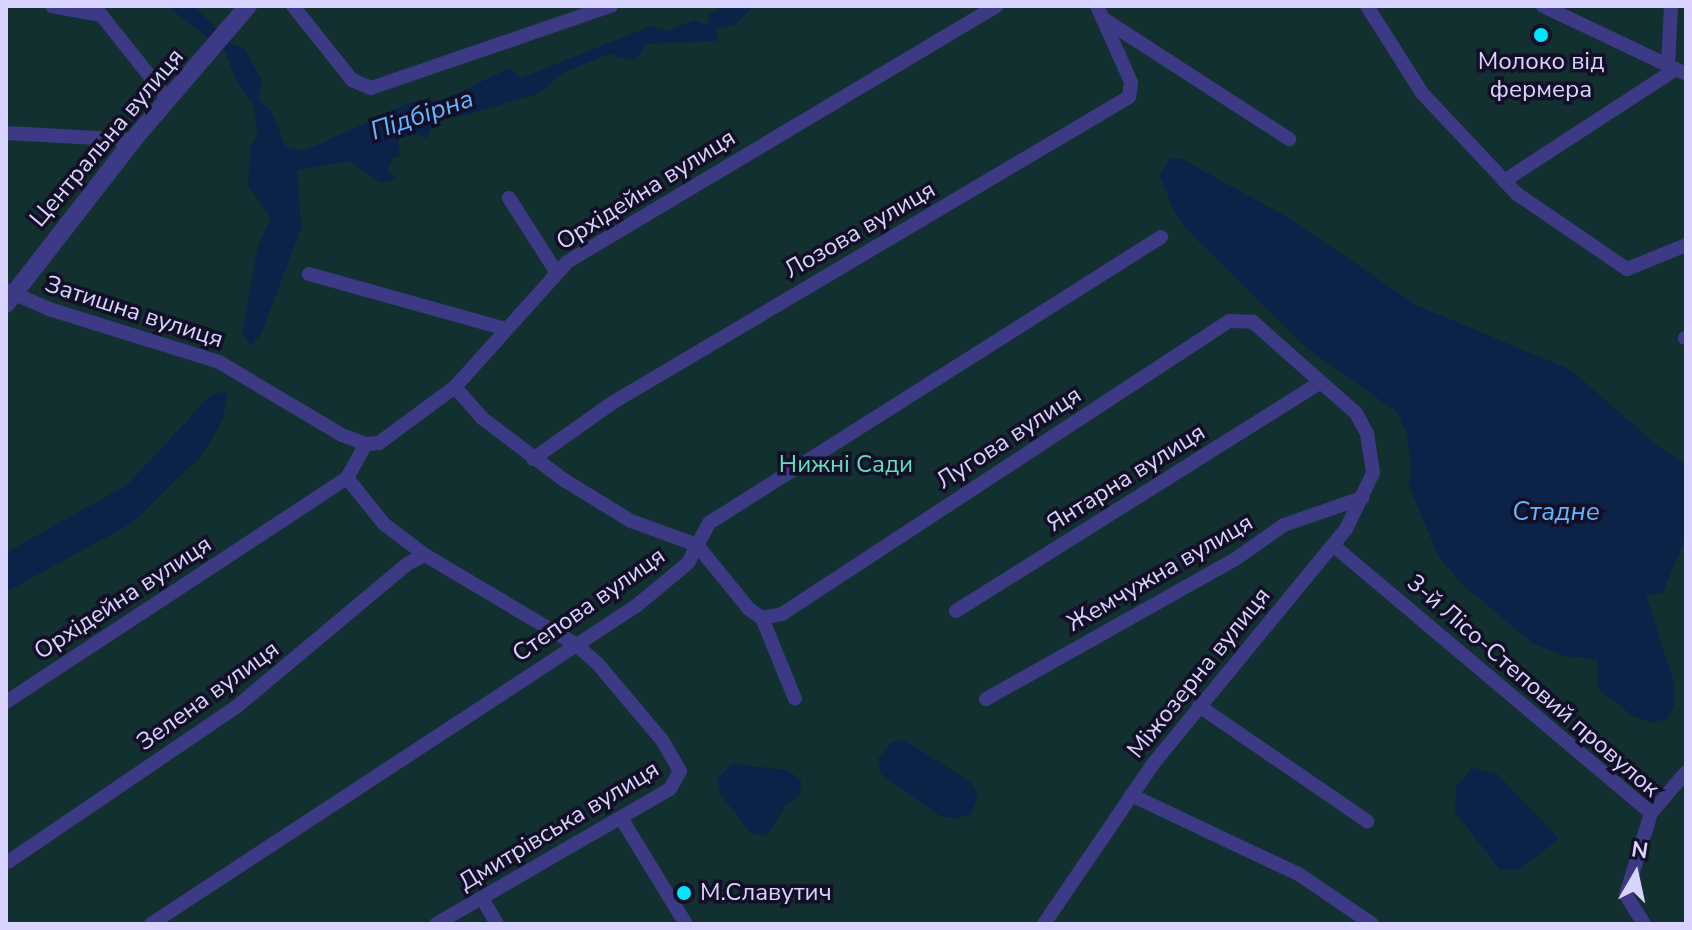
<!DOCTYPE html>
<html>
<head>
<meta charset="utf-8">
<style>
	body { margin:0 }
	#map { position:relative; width:1692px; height:930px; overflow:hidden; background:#130f26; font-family:"Nunito Sans",sans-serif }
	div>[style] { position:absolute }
	.green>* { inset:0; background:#12302f }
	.water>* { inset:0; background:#0c2248 }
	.minor>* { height:14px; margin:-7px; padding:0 7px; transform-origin:7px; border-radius:7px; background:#3d3a85 }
	.tertiary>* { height:18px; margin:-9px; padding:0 9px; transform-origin:9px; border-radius:9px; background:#3d3a85 }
	.dots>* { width:22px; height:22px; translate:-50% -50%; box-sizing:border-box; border:4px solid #130f26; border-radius:50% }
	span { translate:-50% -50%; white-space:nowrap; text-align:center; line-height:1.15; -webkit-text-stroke:7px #130f26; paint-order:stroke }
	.poi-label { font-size:24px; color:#d9d4ff }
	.left { translate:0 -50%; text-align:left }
	.street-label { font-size:24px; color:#d9d4ff }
	.park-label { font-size:24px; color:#5fe0c0 }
	.water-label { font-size:26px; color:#62b6ff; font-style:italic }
	.frame { position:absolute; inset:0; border:8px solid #d9d4ff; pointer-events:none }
	.north { position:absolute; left:1596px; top:834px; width:80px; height:80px; -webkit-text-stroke:6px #130f26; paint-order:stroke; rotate:9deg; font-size:22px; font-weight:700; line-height:32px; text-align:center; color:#d9d4ff }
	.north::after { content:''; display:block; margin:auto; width:28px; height:36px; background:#d9d4ff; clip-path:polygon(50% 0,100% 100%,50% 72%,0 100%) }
</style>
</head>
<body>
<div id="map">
	<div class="green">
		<div style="clip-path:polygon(6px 6px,1686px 6px,1686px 924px,6px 924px)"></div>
	</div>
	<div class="water">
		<div style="clip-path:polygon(167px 6px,194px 6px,230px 43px,245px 49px,262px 81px,259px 100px,271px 110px,285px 146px,304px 151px,412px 102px,443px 100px,510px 68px,521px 78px,651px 26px,666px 31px,695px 20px,707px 25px,710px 14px,721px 8px,754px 6px,736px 24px,716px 30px,717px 41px,647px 44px,634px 61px,609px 54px,563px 73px,538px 94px,455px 118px,438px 113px,427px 138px,417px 134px,398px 139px,400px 156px,393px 158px,387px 170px,396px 179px,381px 183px,349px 161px,297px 170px,301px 228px,262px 332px,251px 346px,242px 333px,258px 246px,271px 218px,248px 185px,251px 147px,258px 131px,252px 102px,238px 84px,225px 51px)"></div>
		<div style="clip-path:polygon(1170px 158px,1182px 159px,1289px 218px,1416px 305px,1571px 370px,1659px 447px,1686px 464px,1686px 537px,1662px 594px,1646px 595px,1674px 683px,1674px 707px,1667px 719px,1651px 723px,1633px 716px,1597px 688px,1597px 659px,1564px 656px,1533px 644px,1462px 584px,1439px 557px,1408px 484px,1412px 472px,1407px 435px,1397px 412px,1308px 349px,1194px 237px,1175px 214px,1160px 176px)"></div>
		<div style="clip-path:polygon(228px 391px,223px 420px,201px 456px,132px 523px,6px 592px,6px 553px,128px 484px,211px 395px)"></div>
		<div style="clip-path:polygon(904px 740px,969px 781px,978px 795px,972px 813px,957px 819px,940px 816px,881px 774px,878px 759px,891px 743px)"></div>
		<div style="clip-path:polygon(732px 764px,787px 770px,801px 780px,800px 795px,786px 805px,766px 836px,751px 833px,720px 794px,717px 779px)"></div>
		<div style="clip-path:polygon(1472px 768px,1497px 774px,1559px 839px,1518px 870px,1500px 870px,1455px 812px,1456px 787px)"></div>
	</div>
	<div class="minor">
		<div style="left:52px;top:6px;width:50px;rotate:10.4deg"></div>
		<div style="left:94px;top:6px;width:119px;rotate:51.5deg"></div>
		<div style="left:293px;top:6px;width:95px;rotate:51.4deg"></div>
		<div style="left:352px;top:80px;width:21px;rotate:23deg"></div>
		<div style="left:371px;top:88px;width:254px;rotate:-18.9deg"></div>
		<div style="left:1367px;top:6px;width:103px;rotate:57.7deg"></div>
		<div style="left:1422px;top:93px;width:139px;rotate:46.8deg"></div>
		<div style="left:1517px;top:194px;width:133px;rotate:34.3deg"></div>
		<div style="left:1627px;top:269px;width:64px;rotate:-22.1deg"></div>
		<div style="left:1543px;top:6px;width:158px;rotate:25.4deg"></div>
		<div style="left:1102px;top:18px;width:223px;rotate:32.9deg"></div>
		<div style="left:1668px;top:65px;width:59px;rotate:-87.1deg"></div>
		<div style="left:6px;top:133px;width:127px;rotate:3.2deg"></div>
		<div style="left:1504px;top:181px;width:205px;rotate:-33.1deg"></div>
		<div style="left:509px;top:198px;width:89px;rotate:57.4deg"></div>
		<div style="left:309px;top:274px;width:205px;rotate:15.6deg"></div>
		<div style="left:6px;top:290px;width:47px;rotate:23.8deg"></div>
		<div style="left:49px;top:309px;width:178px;rotate:17.3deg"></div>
		<div style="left:219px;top:362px;width:143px;rotate:30.7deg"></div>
		<div style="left:342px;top:435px;width:26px;rotate:21deg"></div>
		<div style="left:366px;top:444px;width:13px;rotate:-4deg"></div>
		<div style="left:379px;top:443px;width:94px;rotate:-36.4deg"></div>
		<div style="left:455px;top:387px;width:168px;rotate:-48.1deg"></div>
		<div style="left:567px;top:262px;width:500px;rotate:-30.8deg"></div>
		<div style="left:1685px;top:338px;width:1px"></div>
		<div style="left:455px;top:387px;width:41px;rotate:48.9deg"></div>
		<div style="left:482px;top:418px;width:103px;rotate:37.1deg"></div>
		<div style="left:564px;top:480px;width:79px;rotate:31.5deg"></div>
		<div style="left:631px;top:521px;width:70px;rotate:20deg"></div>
		<div style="left:697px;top:545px;width:82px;rotate:50.9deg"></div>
		<div style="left:749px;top:609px;width:16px;rotate:35deg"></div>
		<div style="left:762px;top:618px;width:87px;rotate:67.8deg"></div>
		<div style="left:533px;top:459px;width:97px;rotate:-35.3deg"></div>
		<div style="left:612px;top:403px;width:601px;rotate:-30.62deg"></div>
		<div style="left:1129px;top:97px;width:15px;rotate:-82deg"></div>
		<div style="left:1131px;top:82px;width:83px;rotate:-114.1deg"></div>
		<div style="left:347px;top:478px;width:59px;rotate:51.2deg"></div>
		<div style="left:384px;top:524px;width:51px;rotate:37.1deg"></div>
		<div style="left:425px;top:555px;width:174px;rotate:30.7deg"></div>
		<div style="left:575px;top:644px;width:29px;rotate:41deg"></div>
		<div style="left:597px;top:663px;width:101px;rotate:49.8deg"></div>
		<div style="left:662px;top:740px;width:36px;rotate:60deg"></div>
		<div style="left:680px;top:771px;width:21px;rotate:119deg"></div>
		<div style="left:670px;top:789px;width:270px;rotate:150deg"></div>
		<div style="left:1334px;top:546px;width:414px;rotate:40.1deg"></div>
		<div style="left:956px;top:611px;width:430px;rotate:-32.1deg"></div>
		<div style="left:762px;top:618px;width:20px;rotate:-11deg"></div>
		<div style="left:782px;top:614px;width:534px;rotate:-33.24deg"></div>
		<div style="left:1229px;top:321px;width:24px;rotate:2deg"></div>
		<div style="left:1253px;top:322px;width:137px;rotate:41.5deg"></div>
		<div style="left:1356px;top:413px;width:24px;rotate:62deg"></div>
		<div style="left:1367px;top:434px;width:39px;rotate:81deg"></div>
		<div style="left:1373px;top:473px;width:62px;rotate:115.7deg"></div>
		<div style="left:1346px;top:529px;width:304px;rotate:129.4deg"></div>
		<div style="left:1153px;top:764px;width:194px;rotate:124.3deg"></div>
		<div style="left:986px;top:699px;width:284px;rotate:-29.3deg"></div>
		<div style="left:1234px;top:560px;width:61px;rotate:-35deg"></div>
		<div style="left:1284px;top:525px;width:83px;rotate:-19.1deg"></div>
		<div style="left:6px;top:702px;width:408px;rotate:-33.3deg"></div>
		<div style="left:347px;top:478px;width:39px;rotate:-61deg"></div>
		<div style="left:1199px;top:706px;width:204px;rotate:34.4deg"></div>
		<div style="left:1131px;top:795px;width:187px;rotate:25.3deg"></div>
		<div style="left:1300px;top:875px;width:87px;rotate:34.2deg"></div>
		<div style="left:621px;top:818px;width:124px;rotate:58.5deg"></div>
		<div style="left:8px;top:862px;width:274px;rotate:-34.2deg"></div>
		<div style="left:235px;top:708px;width:224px;rotate:-39.9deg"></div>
		<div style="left:407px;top:564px;width:20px;rotate:-27deg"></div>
		<div style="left:482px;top:898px;width:30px;rotate:60deg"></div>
		<div style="left:151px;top:924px;width:580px;rotate:-33.25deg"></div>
		<div style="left:636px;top:606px;width:67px;rotate:-39.6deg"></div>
		<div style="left:688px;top:563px;width:45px;rotate:-62.3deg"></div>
		<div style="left:709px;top:523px;width:535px;rotate:-32.32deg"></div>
		<div style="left:1644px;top:924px;width:34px;rotate:-122deg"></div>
		<div style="left:1626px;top:895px;width:86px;rotate:-73deg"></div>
		<div style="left:1651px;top:813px;width:54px;rotate:-49.5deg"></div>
	</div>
	<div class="tertiary">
		<div style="left:6px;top:304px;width:207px;rotate:-52.2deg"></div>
		<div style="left:133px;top:140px;width:177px;rotate:-49.4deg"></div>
	</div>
	<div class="dots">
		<div style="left:1541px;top:35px;background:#00e5ff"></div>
		<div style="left:684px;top:893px;background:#00e5ff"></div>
	</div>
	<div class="poi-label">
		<span style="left:1541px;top:76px">Молоко від<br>фермера</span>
		<span class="left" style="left:700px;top:893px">М.Славутич</span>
	</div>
	<div class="street-label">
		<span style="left:107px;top:138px;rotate:-50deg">Центральна вулиця</span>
		<span style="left:646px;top:190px;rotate:-32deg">Орхідейна вулиця</span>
		<span style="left:860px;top:230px;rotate:-30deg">Лозова вулиця</span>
		<span style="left:134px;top:312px;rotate:18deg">Затишна вулиця</span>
		<span style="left:1009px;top:438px;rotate:-33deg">Лугова вулиця</span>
		<span style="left:1126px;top:478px;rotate:-32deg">Янтарна вулиця</span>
		<span style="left:1160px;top:573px;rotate:-30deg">Жемчужна вулиця</span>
		<span style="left:123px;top:598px;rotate:-33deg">Орхідейна вулиця</span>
		<span style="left:589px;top:605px;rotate:-35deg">Степова вулиця</span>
		<span style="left:1199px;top:673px;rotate:-51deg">Міжозерна вулиця</span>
		<span style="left:1533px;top:686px;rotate:41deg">3-й Лісо-Степовий провулок</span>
		<span style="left:208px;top:696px;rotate:-36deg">Зелена вулиця</span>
		<span style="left:559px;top:826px;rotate:-31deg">Дмитрівська вулиця</span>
	</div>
	<div class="park-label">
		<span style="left:846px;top:465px">Нижні Сади</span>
	</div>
	<div class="water-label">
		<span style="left:422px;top:115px;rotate:-19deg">Підбірна</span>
		<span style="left:1556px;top:512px">Стадне</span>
	</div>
	<div class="frame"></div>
	<div class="north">N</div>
</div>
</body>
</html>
